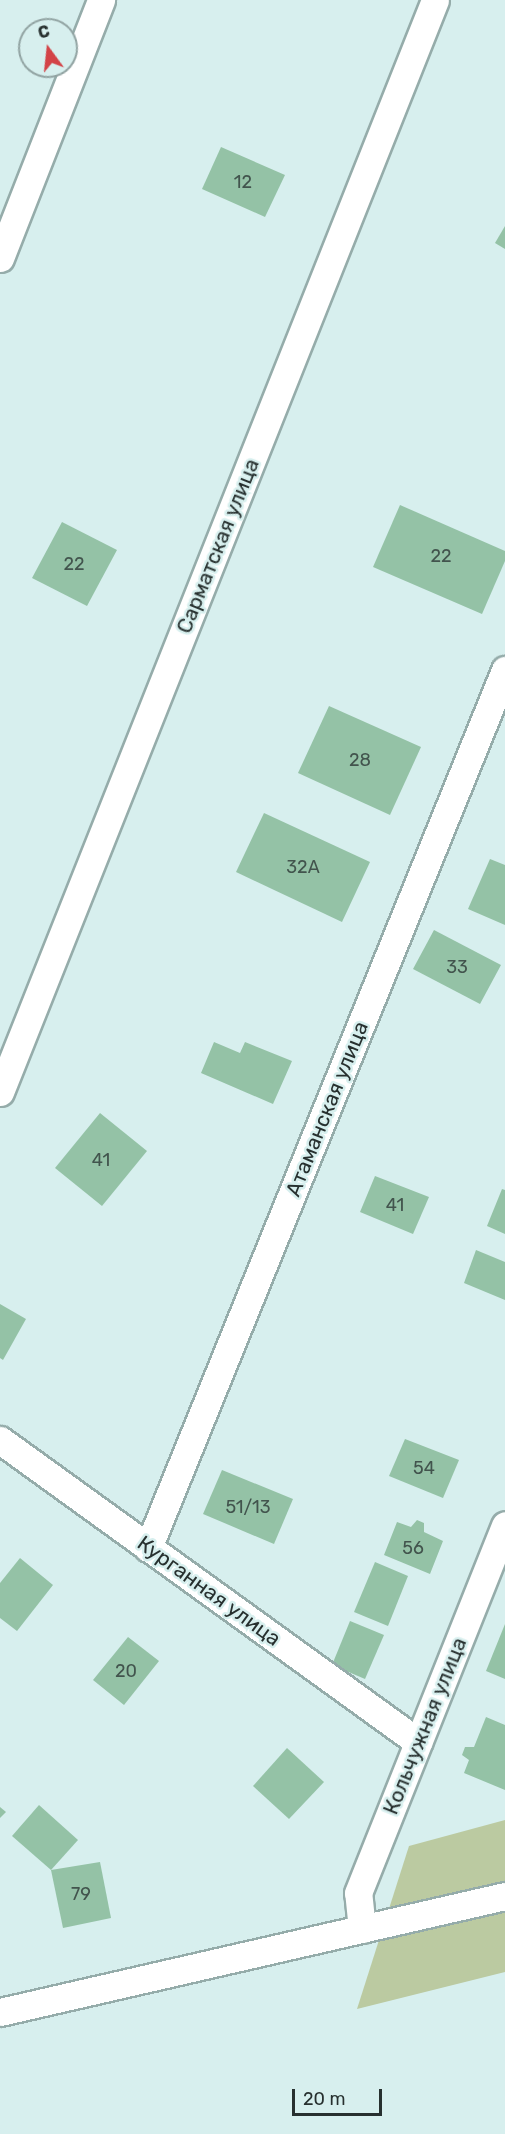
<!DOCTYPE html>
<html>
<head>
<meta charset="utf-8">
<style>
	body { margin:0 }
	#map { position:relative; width:505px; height:2134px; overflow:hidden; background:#d7efee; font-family:Rubik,sans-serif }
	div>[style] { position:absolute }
	.green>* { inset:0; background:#bbcaa1 }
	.building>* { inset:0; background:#94c2a6 }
	.roads { filter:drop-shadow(2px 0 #95acaa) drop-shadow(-2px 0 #95acaa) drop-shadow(0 2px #95acaa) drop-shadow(0 -2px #95acaa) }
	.minor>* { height:27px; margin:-13.5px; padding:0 13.5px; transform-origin:13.5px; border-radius:13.5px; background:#fff }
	span { translate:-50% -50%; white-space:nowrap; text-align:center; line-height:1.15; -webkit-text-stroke:5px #d7efee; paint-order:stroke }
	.number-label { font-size:18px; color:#42544d }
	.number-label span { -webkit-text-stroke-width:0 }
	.street-label { font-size:21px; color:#27302f }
	.north { position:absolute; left:18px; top:18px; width:60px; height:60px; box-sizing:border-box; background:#d7efee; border:2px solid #91a3a2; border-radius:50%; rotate:345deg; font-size:16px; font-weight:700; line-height:24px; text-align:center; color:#27302f }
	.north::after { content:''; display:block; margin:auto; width:21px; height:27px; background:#d34347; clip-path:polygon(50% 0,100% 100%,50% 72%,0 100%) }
	.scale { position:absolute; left:292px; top:2089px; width:90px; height:27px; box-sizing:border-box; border:3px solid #27302f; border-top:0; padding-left:8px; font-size:18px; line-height:21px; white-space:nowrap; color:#27302f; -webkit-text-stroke:4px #d7efee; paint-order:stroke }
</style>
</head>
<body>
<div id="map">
	<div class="green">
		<div style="clip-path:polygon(505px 1820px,505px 1972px,357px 2009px,409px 1846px)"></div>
	</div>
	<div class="building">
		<div style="clip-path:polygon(221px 147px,285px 175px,265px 217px,202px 189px)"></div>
		<div style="clip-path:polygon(505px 226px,505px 249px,495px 243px)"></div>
		<div style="clip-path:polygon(400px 505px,505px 551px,505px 561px,482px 614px,373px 567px)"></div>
		<div style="clip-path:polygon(62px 522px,117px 550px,87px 606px,32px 578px)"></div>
		<div style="clip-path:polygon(329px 706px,421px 747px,390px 815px,298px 773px)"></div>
		<div style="clip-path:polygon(264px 813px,370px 862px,342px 922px,236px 872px)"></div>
		<div style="clip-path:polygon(490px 859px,505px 865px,505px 925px,468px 909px)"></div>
		<div style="clip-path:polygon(434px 930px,501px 965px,480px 1004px,413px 969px)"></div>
		<div style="clip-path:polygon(214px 1042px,240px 1053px,245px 1042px,292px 1061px,273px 1104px,201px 1073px)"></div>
		<div style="clip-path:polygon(100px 1113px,147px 1151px,102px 1206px,55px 1168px)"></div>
		<div style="clip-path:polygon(375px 1176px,429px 1197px,413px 1234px,360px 1212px)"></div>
		<div style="clip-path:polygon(502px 1189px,505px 1190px,505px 1234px,487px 1226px)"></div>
		<div style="clip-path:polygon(476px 1250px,505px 1262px,505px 1300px,464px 1283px)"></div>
		<div style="clip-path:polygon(0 1304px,26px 1319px,3px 1360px,0 1358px)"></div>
		<div style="clip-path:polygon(405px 1439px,459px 1460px,443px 1498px,389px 1476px)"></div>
		<div style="clip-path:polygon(222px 1470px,293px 1499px,274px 1544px,203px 1514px)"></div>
		<div style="clip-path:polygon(417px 1520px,424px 1523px,424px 1532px,443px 1541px,430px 1574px,384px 1555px,397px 1522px,411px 1527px)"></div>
		<div style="clip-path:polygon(20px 1558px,53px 1585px,17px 1631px,0 1618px,0 1583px)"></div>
		<div style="clip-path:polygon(375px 1562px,408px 1576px,388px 1626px,354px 1612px)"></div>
		<div style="clip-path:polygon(350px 1621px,384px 1635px,365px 1679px,332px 1665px)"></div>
		<div style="clip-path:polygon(505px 1624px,505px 1679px,486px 1671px)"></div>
		<div style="clip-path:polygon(128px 1637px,159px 1661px,124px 1705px,93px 1680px)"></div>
		<div style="clip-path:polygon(486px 1717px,505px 1725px,505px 1790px,464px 1773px,469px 1760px,462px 1755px,465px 1747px,474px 1747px)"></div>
		<div style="clip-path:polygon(287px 1748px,324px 1782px,289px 1819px,253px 1786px)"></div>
		<div style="clip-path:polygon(39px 1805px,78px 1840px,51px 1870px,12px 1836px)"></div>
		<div style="clip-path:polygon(0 1807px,6px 1812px,0 1818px)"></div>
		<div style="clip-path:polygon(100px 1862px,111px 1918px,63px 1928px,51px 1870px)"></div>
	</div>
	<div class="roads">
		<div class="minor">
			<div style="left:0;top:258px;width:277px;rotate:-68.6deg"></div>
			<div style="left:0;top:1092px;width:1175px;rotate:-68.28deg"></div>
			<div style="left:0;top:1440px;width:516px;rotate:35.85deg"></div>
			<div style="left:148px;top:1548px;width:948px;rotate:-67.87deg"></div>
			<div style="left:362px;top:1929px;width:36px;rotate:-96deg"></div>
			<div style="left:358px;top:1893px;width:396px;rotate:-68.2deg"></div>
			<div style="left:0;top:2012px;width:518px;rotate:-12.94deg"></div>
		</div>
	</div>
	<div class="number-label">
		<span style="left:243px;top:182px">12</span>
		<span style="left:441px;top:556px">22</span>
		<span style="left:74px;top:564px">22</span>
		<span style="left:360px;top:760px">28</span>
		<span style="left:303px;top:867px">32А</span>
		<span style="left:457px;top:967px">33</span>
		<span style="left:101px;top:1160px">41</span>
		<span style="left:395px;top:1205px">41</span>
		<span style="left:424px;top:1468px">54</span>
		<span style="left:248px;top:1507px">51/13</span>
		<span style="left:413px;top:1548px">56</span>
		<span style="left:126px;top:1671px">20</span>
		<span style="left:81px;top:1894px">79</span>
	</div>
	<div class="street-label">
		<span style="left:218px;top:546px;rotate:-68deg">Сарматская улица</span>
		<span style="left:327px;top:1109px;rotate:-68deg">Атаманская улица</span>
		<span style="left:209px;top:1591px;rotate:36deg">Курганная улица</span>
		<span style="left:425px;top:1726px;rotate:-68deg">Кольчужная улица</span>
	</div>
	<div class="north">С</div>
	<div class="scale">20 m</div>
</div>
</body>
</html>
